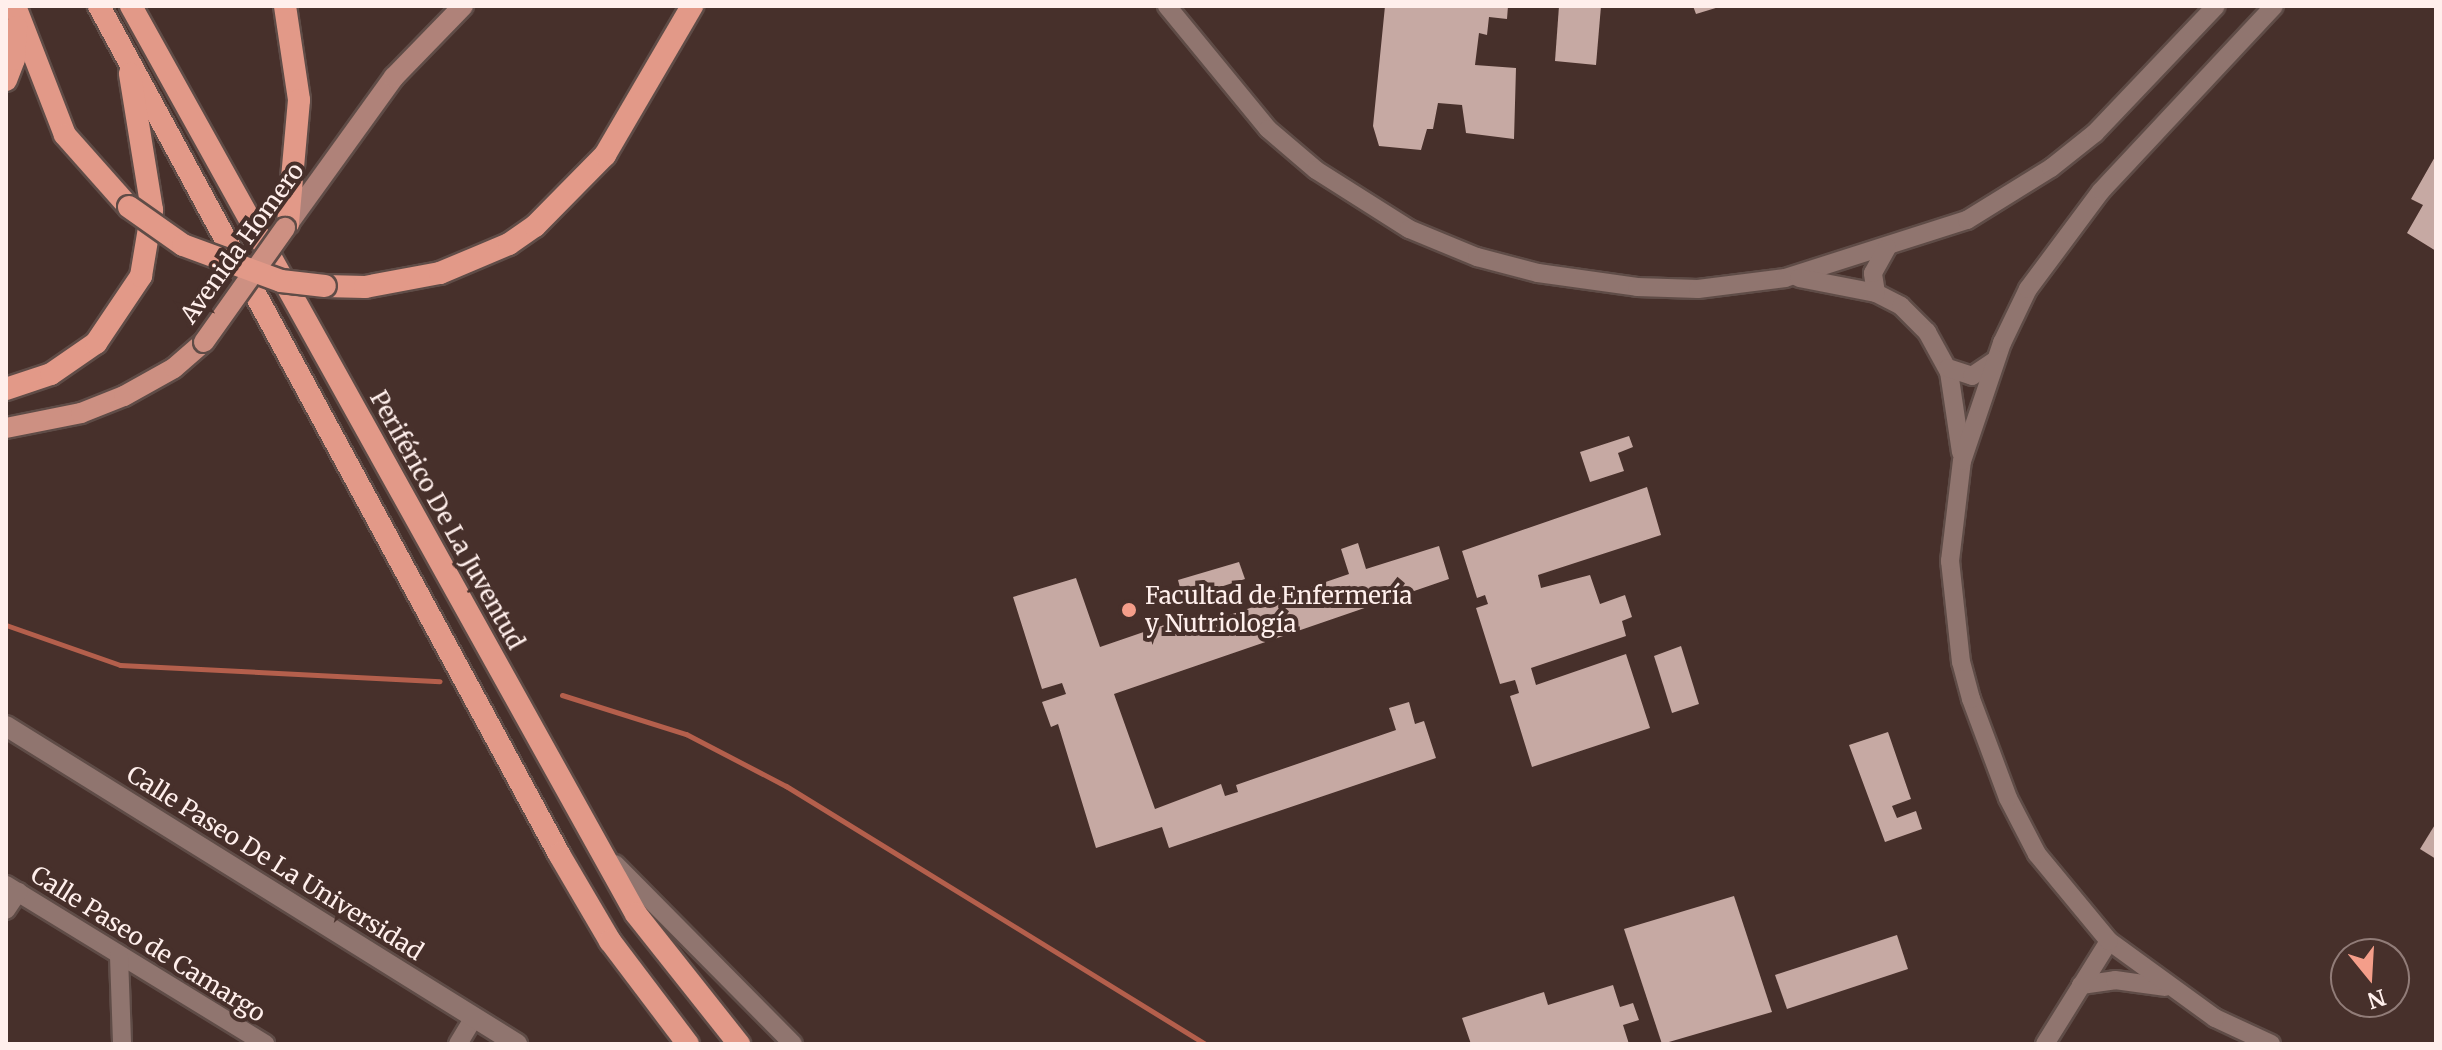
<!DOCTYPE html>
<html>
<head>
<meta charset="utf-8">
<style>
	body { margin:0 }
	#map { position:relative; width:2442px; height:1050px; overflow:hidden; background:#47302b; font-family:Merriweather,serif }
	div>[style] { position:absolute }
	.stream>* { height:5px; margin:-2.5px; padding:0 2.5px; transform-origin:2.5px; border-radius:2.5px; background:#b45f4c }
	.building>* { inset:0; background:#c6a9a3 }
	.roads { filter:drop-shadow(2px 0 #5f4c47) drop-shadow(-2px 0 #5f4c47) drop-shadow(0 2px #5f4c47) drop-shadow(0 -2px #5f4c47) }
	.minor>* { height:18px; margin:-9px; padding:0 9px; transform-origin:9px; border-radius:9px; background:#90756f }
	.tertiary>* { height:20px; margin:-10px; padding:0 10px; transform-origin:10px; border-radius:10px; background:#90756f }
	.secondary>* { height:20px; margin:-10px; padding:0 10px; transform-origin:10px; border-radius:10px; background:#af8279 }
	.primary>* { height:20px; margin:-10px; padding:0 10px; transform-origin:10px; border-radius:10px; background:#cd9082 }
	.trunk>* { height:22px; margin:-11px; padding:0 11px; transform-origin:11px; border-radius:11px; background:#e29988 }
	.bridges { filter:drop-shadow(2px 0 #5f4c47) drop-shadow(-2px 0 #5f4c47) drop-shadow(0 2px #5f4c47) drop-shadow(0 -2px #5f4c47) }
	.primary-bridge>* { height:20px; margin:-10px; padding:0 10px; transform-origin:10px; border-radius:10px; background:#cd9082 }
	.trunk-bridge>* { height:22px; margin:-11px; padding:0 11px; transform-origin:11px; border-radius:11px; background:#e29988 }
	.dots>* { width:22px; height:22px; translate:-50% -50%; box-sizing:border-box; border:4px solid #47302b; border-radius:50% }
	span { translate:-50% -50%; white-space:nowrap; text-align:center; line-height:1.15; -webkit-text-stroke:8px #47302b; paint-order:stroke }
	.street-label { font-size:24px; color:#ffefec }
	.poi-label { font-size:24px; color:#ffefec }
	.left { translate:0 -50%; text-align:left }
	.frame { position:absolute; inset:0; border:8px solid #ffefec; pointer-events:none }
	.north { position:absolute; left:2330px; top:938px; width:80px; height:80px; box-sizing:border-box; background:#47302b; border:2px solid #917c78; border-radius:50%; rotate:162deg; font-size:22px; font-weight:700; line-height:32px; text-align:center; color:#ffefec }
	.north::after { content:''; display:block; margin:auto; width:28px; height:36px; background:#f49e8a; clip-path:polygon(50% 0,100% 100%,50% 72%,0 100%) }
</style>
</head>
<body>
<div id="map">
	<div class="stream">
		<div style="left:6px;top:625px;width:121px;rotate:19.3deg"></div>
		<div style="left:120px;top:665px;width:320px;rotate:2.9deg"></div>
		<div style="left:562px;top:695px;width:130px;rotate:17.5deg"></div>
		<div style="left:686px;top:734px;width:113px;rotate:27.5deg"></div>
		<div style="left:786px;top:786px;width:493px;rotate:31.6deg"></div>
	</div>
	<div class="building">
		<div style="clip-path:polygon(1385px 6px,1508px 6px,1507px 19px,1489px 17px,1487px 35px,1479px 33px,1475px 65px,1516px 68px,1514px 139px,1466px 133px,1462px 105px,1438px 103px,1433px 129px,1427px 129px,1421px 150px,1379px 146px,1373px 126px)"></div>
		<div style="clip-path:polygon(1559px 6px,1601px 6px,1596px 65px,1555px 61px)"></div>
		<div style="clip-path:polygon(1693px 6px,1718px 6px,1719px 7px,1696px 14px)"></div>
		<div style="clip-path:polygon(2436px 155px,2436px 251px,2407px 233px,2423px 205px,2411px 199px)"></div>
		<div style="clip-path:polygon(1629px 436px,1633px 447px,1618px 453px,1624px 471px,1590px 482px,1580px 452px)"></div>
		<div style="clip-path:polygon(1647px 487px,1661px 535px,1538px 575px,1541px 588px,1590px 575px,1600px 604px,1625px 595px,1632px 617px,1622px 621px,1626px 636px,1531px 668px,1536px 685px,1626px 654px,1650px 728px,1532px 767px,1510px 696px,1519px 693px,1517px 686px,1515px 680px,1500px 684px,1476px 608px,1488px 604px,1485px 595px,1477px 598px,1462px 551px)"></div>
		<div style="clip-path:polygon(1358px 543px,1366px 569px,1439px 546px,1449px 579px,1114px 694px,1155px 809px,1221px 784px,1225px 796px,1238px 792px,1236px 785px,1396px 730px,1389px 708px,1409px 702px,1415px 724px,1424px 721px,1436px 758px,1169px 848px,1162px 827px,1096px 848px,1058px 724px,1051px 727px,1042px 702px,1066px 694px,1062px 683px,1042px 689px,1013px 597px,1076px 578px,1100px 647px,1167px 624px,1171px 635px,1349px 574px,1341px 549px)"></div>
		<div style="clip-path:polygon(1239px 562px,1245px 579px,1183px 599px,1178px 580px)"></div>
		<div style="clip-path:polygon(1681px 646px,1699px 704px,1672px 713px,1654px 656px)"></div>
		<div style="clip-path:polygon(1888px 732px,1911px 799px,1892px 806px,1897px 818px,1916px 811px,1922px 829px,1885px 842px,1849px 745px)"></div>
		<div style="clip-path:polygon(2436px 823px,2436px 859px,2420px 849px)"></div>
		<div style="clip-path:polygon(1734px 896px,1772px 1012px,1662px 1044px,1624px 929px)"></div>
		<div style="clip-path:polygon(1897px 935px,1908px 969px,1787px 1009px,1775px 975px)"></div>
		<div style="clip-path:polygon(1613px 985px,1620px 1007px,1633px 1003px,1639px 1020px,1623px 1025px,1629px 1044px,1471px 1044px,1462px 1018px,1544px 992px,1548px 1005px)"></div>
	</div>
	<div class="roads">
		<div class="minor">
			<div style="left:1167px;top:6px;width:159px;rotate:50.6deg"></div>
			<div style="left:1268px;top:129px;width:63px;rotate:40.5deg"></div>
			<div style="left:1316px;top:170px;width:110px;rotate:32.4deg"></div>
			<div style="left:1409px;top:229px;width:74px;rotate:22.4deg"></div>
			<div style="left:1477px;top:257px;width:63px;rotate:14.7deg"></div>
			<div style="left:1538px;top:273px;width:100px;rotate:8deg"></div>
			<div style="left:1637px;top:287px;width:61px;rotate:1.9deg"></div>
			<div style="left:1698px;top:289px;width:88px;rotate:-7.2deg"></div>
			<div style="left:1785px;top:278px;width:191px;rotate:-17.7deg"></div>
			<div style="left:1967px;top:220px;width:99px;rotate:-31.8deg"></div>
			<div style="left:2051px;top:168px;width:56px;rotate:-38.5deg"></div>
			<div style="left:2095px;top:133px;width:175px;rotate:-46.4deg"></div>
			<div style="left:1799px;top:278px;width:78px;rotate:11deg"></div>
			<div style="left:1876px;top:293px;width:28px;rotate:27deg"></div>
			<div style="left:1901px;top:306px;width:37px;rotate:45deg"></div>
			<div style="left:1927px;top:332px;width:46px;rotate:61.2deg"></div>
			<div style="left:1949px;top:372px;width:81px;rotate:81.5deg"></div>
			<div style="left:1876px;top:293px;width:20px;rotate:-99deg"></div>
			<div style="left:1873px;top:273px;width:29px;rotate:-61deg"></div>
			<div style="left:1948px;top:368px;width:25px;rotate:18deg"></div>
			<div style="left:1972px;top:376px;width:27px;rotate:-34deg"></div>
			<div style="left:615px;top:864px;width:253px;rotate:45.3deg"></div>
			<div style="left:6px;top:885px;width:304px;rotate:31.5deg"></div>
			<div style="left:6px;top:910px;width:22px;rotate:-56deg"></div>
			<div style="left:119px;top:956px;width:88px;rotate:88deg"></div>
			<div style="left:2081px;top:985px;width:34px;rotate:-8deg"></div>
			<div style="left:2115px;top:980px;width:50px;rotate:8deg"></div>
			<div style="left:458px;top:1044px;width:31px;rotate:-59deg"></div>
			<div style="left:2045px;top:1044px;width:121px;rotate:-58.1deg"></div>
			<div style="left:2271px;top:1044px;width:62px;rotate:-155.1deg"></div>
			<div style="left:2215px;top:1018px;width:131px;rotate:-144deg"></div>
			<div style="left:2109px;top:941px;width:113px;rotate:-129.6deg"></div>
			<div style="left:2037px;top:854px;width:63px;rotate:-117.4deg"></div>
			<div style="left:2008px;top:798px;width:106px;rotate:-110.5deg"></div>
			<div style="left:1971px;top:699px;width:38px;rotate:-105deg"></div>
			<div style="left:1961px;top:662px;width:102px;rotate:-96.2deg"></div>
			<div style="left:1950px;top:561px;width:101px;rotate:-83.2deg"></div>
			<div style="left:1962px;top:461px;width:125px;rotate:-71.3deg"></div>
			<div style="left:2002px;top:343px;width:60px;rotate:-64.3deg"></div>
			<div style="left:2028px;top:289px;width:122px;rotate:-53.3deg"></div>
			<div style="left:2101px;top:191px;width:253px;rotate:-46.9deg"></div>
		</div>
		<div class="tertiary">
			<div style="left:6px;top:726px;width:602px;rotate:31.89deg"></div>
		</div>
		<div class="secondary">
			<div style="left:285px;top:228px;width:186px;rotate:-54.2deg"></div>
			<div style="left:394px;top:77px;width:99px;rotate:-45.8deg"></div>
		</div>
		<div class="primary">
			<div style="left:6px;top:428px;width:76px;rotate:-11.3deg"></div>
			<div style="left:81px;top:413px;width:46px;rotate:-21.6deg"></div>
			<div style="left:124px;top:396px;width:57px;rotate:-29.2deg"></div>
			<div style="left:174px;top:368px;width:40px;rotate:-41deg"></div>
		</div>
		<div class="trunk">
			<div style="left:15px;top:6px;width:138px;rotate:68.8deg"></div>
			<div style="left:65px;top:135px;width:96px;rotate:48.4deg"></div>
			<div style="left:99px;top:6px;width:965px;rotate:61.52deg"></div>
			<div style="left:559px;top:854px;width:101px;rotate:59.6deg"></div>
			<div style="left:610px;top:941px;width:129px;rotate:52.9deg"></div>
			<div style="left:131px;top:6px;width:1039px;rotate:60.92deg"></div>
			<div style="left:636px;top:914px;width:166px;rotate:51.6deg"></div>
			<div style="left:285px;top:6px;width:95px;rotate:81.5deg"></div>
			<div style="left:299px;top:100px;width:124px;rotate:95.1deg"></div>
			<div style="left:6px;top:80px;width:22px;rotate:-69deg"></div>
			<div style="left:14px;top:59px;width:32px;rotate:-86deg"></div>
			<div style="left:325px;top:286px;width:40px;rotate:1.4deg"></div>
			<div style="left:365px;top:287px;width:76px;rotate:-10.6deg"></div>
			<div style="left:440px;top:273px;width:75px;rotate:-22.8deg"></div>
			<div style="left:509px;top:244px;width:32px;rotate:-35deg"></div>
			<div style="left:535px;top:226px;width:100px;rotate:-45.4deg"></div>
			<div style="left:605px;top:155px;width:173px;rotate:-59.7deg"></div>
			<div style="left:6px;top:389px;width:47px;rotate:-18.4deg"></div>
			<div style="left:51px;top:374px;width:55px;rotate:-34.6deg"></div>
			<div style="left:96px;top:343px;width:81px;rotate:-56.1deg"></div>
			<div style="left:141px;top:276px;width:67px;rotate:-80.5deg"></div>
			<div style="left:152px;top:210px;width:138px;rotate:-99.2deg"></div>
		</div>
	</div>
	<div class="bridges">
		<div class="primary-bridge">
			<div style="left:204px;top:342px;width:140px;rotate:-54.6deg"></div>
		</div>
		<div class="trunk-bridge">
			<div style="left:129px;top:207px;width:66px;rotate:35.1deg"></div>
			<div style="left:183px;top:245px;width:104px;rotate:20.2deg"></div>
			<div style="left:281px;top:281px;width:44px;rotate:6.5deg"></div>
		</div>
	</div>
	<div class="dots">
		<div style="left:1129px;top:610px;background:#f49e8a"></div>
	</div>
	<div class="street-label">
		<span style="left:242px;top:243px;rotate:-54deg">Avenida Homero</span>
		<span style="left:447px;top:520px;rotate:61deg">Periférico De La Juventud</span>
		<span style="left:275px;top:863px;rotate:32deg">Calle Paseo De La Universidad</span>
		<span style="left:148px;top:944px;rotate:32deg">Calle Paseo de Camargo</span>
	</div>
	<div class="poi-label">
		<span class="left" style="left:1145px;top:610px">Facultad de Enfermería<br>y Nutriología</span>
	</div>
	<div class="frame"></div>
	<div class="north">N</div>
</div>
</body>
</html>
